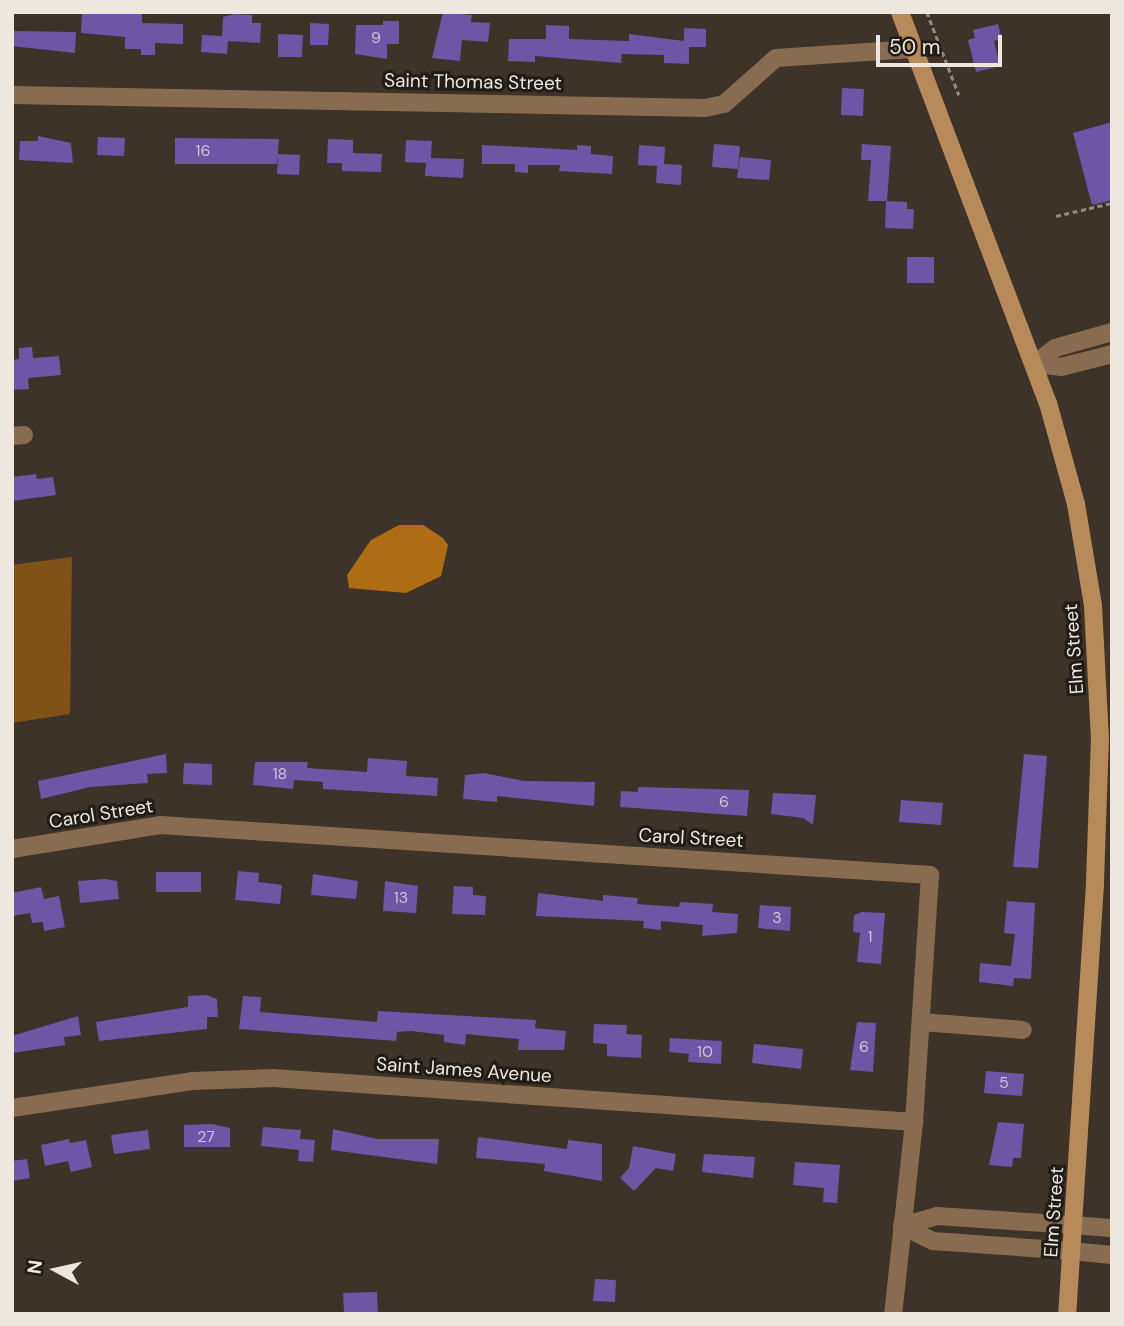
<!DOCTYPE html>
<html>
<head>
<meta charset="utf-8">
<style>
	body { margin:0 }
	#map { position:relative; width:1124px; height:1326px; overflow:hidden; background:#3e3328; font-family:"DM Sans",sans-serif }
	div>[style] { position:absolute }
	.green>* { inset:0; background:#815217 }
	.water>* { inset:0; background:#ae6d15 }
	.building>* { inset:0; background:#6e55a5 }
	.path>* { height:2.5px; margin-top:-1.25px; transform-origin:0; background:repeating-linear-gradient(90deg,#928980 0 5px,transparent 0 8.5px) }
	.minor>* { height:18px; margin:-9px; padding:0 9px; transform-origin:9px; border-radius:9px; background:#886c4f }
	.tertiary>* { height:18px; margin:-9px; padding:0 9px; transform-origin:9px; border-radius:9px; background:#886c4f }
	.secondary>* { height:18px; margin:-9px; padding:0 9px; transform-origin:9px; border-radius:9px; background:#b78a5a }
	span { translate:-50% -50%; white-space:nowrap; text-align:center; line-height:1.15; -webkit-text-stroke:6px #211c17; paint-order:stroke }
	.number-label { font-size:16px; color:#cec2d1 }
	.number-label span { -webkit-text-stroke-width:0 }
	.street-label { font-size:19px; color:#eee7e0 }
	.frame { position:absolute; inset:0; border:14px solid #eee7e0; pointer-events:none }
	.north { position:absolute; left:21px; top:1235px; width:70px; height:70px; -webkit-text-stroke:5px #211c17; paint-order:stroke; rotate:278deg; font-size:19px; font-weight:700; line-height:28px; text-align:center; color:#eee7e0 }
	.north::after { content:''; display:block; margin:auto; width:24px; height:32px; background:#eee7e0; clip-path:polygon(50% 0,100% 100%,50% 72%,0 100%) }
	.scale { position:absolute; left:876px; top:35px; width:126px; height:32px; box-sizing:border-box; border:4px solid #eee7e0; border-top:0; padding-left:9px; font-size:21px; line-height:24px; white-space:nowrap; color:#eee7e0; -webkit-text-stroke:5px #211c17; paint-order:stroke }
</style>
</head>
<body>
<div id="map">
	<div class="green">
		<div style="clip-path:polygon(72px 557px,70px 714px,12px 723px,12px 565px)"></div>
	</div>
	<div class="water">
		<div style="clip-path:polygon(399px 525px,423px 525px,443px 538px,448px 545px,441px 576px,406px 593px,349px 588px,347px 575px,371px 540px)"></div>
	</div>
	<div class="building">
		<div style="clip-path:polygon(122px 12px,142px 12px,142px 23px,183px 24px,183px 44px,155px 43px,155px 55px,141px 55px,141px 49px,125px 49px,125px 37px,81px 33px,82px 13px)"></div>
		<div style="clip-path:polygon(443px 12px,472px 15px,471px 22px,490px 23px,488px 42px,462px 40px,460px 61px,432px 58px)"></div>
		<div style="clip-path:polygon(235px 14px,252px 15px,252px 23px,261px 23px,260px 43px,228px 41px,227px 54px,201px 52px,202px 35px,222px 36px,223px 17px)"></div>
		<div style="clip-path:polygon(383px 21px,399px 21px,399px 44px,387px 44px,387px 59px,355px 54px,356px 25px,383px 25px)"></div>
		<div style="clip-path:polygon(310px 23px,329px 24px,328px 45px,310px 45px)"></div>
		<div style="clip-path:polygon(998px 24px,1002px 39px,994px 41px,1000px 66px,976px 72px,968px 40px,975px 38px,973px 30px)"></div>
		<div style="clip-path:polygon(546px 25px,569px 26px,569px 39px,629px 41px,629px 34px,684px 41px,684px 28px,706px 29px,706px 47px,689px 47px,689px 64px,664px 63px,664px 55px,622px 54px,621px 63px,535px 56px,535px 62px,508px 61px,509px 39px,546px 39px)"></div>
		<div style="clip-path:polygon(12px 31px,76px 32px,75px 53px,12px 46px)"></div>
		<div style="clip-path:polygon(278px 34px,303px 35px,302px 57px,278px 57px)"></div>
		<div style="clip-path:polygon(842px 88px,864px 89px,863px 116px,841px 115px)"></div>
		<div style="clip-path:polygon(1112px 122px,1112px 200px,1092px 205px,1073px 133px)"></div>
		<div style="clip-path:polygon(38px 136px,71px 143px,73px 163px,19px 160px,20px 141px,38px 141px)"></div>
		<div style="clip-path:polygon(98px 137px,125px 138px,124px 156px,97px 155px)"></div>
		<div style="clip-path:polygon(175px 138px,279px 139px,277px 164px,175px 164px)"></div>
		<div style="clip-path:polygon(328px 139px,353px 140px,353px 153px,382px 154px,381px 172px,342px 171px,342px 163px,327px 163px)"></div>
		<div style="clip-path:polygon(406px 140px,432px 141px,431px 158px,464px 159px,463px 178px,425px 176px,426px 163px,405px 162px)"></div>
		<div style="clip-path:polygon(714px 144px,740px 146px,738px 169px,712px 167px)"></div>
		<div style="clip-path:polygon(862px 144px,891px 146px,887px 201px,868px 201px,871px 160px,861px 160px)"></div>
		<div style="clip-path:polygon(482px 145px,577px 150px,577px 145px,591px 146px,591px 154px,613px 156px,612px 174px,559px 171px,560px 165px,528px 165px,528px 173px,515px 172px,515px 164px,482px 164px)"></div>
		<div style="clip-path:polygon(639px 145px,665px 147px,664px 164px,682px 165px,681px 185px,656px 183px,657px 166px,638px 165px)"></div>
		<div style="clip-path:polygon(278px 154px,300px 155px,299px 175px,277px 174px)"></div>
		<div style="clip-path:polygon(740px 157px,771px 160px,769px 180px,737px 178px)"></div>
		<div style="clip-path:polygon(886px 201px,907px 202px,907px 209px,914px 209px,913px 229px,885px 228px)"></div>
		<div style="clip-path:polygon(907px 257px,934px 257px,934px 283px,907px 283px)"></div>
		<div style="clip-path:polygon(32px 347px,33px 358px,59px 356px,61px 375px,28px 378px,29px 389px,12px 390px,12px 360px,19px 359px,19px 348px)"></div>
		<div style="clip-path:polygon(36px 474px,37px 479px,53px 477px,56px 495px,12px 501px,12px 477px)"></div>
		<div style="clip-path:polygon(166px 754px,167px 773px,147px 774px,148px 783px,90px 787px,41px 799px,38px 781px)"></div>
		<div style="clip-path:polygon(1024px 754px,1047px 756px,1038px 868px,1013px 867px)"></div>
		<div style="clip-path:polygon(368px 758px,407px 761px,406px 776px,438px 778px,437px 796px,323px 789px,323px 782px,294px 780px,293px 789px,253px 785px,255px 762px,308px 762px,307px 768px,367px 772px)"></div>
		<div style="clip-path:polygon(184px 763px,212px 764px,212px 785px,183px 784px)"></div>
		<div style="clip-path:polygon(484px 773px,524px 781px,595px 782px,594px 806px,497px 796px,497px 802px,463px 799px,465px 775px)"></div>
		<div style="clip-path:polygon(638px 787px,749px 790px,747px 816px,620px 807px,621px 791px,638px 792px)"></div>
		<div style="clip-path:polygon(773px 793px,816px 795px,813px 825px,803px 818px,771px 814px)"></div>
		<div style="clip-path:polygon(901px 800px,943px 803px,941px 825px,899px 822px)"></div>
		<div style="clip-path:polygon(238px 871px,259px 873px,258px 882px,282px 885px,280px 904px,235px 900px)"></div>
		<div style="clip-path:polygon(156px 872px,201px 872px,201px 892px,156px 892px)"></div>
		<div style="clip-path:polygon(313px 874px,358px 881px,356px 899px,311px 895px)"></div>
		<div style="clip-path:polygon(105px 879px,117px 881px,119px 899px,80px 903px,78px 881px)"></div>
		<div style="clip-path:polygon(385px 881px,418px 886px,416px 913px,383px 911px)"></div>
		<div style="clip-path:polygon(454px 886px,473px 887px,473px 895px,486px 896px,485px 915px,452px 914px)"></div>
		<div style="clip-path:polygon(41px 887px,44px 899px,59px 896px,65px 927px,44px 931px,43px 922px,32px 923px,30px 913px,12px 916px,12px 893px)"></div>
		<div style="clip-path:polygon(538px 893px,603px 901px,603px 895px,638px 898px,637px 904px,679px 907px,680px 902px,713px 904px,712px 912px,738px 914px,737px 933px,702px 936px,703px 925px,661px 921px,661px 930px,643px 928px,644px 921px,536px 916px)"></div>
		<div style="clip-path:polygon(1007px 901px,1035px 903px,1031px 979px,1014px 978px,1013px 986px,979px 982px,980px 963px,1011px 966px,1015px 934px,1004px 933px)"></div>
		<div style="clip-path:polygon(760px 905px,791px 907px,790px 931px,758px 928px)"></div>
		<div style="clip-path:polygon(862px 912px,885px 913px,881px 964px,857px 962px,860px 933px,853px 932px,854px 915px)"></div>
		<div style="clip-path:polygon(206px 995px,217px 999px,218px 1017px,207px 1017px,207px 1029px,99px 1041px,96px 1022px,188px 1007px,188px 996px)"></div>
		<div style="clip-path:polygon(243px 996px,261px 997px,260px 1012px,377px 1022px,378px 1011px,536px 1020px,535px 1028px,566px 1031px,564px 1050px,518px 1050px,519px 1039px,466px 1034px,465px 1045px,444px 1042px,444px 1035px,411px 1031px,397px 1032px,396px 1041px,239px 1029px)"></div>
		<div style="clip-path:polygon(78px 1016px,81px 1035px,64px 1037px,65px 1045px,12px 1053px,12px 1036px)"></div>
		<div style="clip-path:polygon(857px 1022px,876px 1023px,873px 1072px,850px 1070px)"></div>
		<div style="clip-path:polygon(594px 1024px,627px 1025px,626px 1034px,642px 1035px,641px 1058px,607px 1056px,607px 1044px,593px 1043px)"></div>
		<div style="clip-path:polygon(670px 1038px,722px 1041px,721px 1064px,688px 1062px,689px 1054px,669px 1052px)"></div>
		<div style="clip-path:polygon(754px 1044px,803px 1049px,801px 1069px,752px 1063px)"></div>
		<div style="clip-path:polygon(986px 1071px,1024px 1074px,1022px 1096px,984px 1093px)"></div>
		<div style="clip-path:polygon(998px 1122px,1024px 1124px,1021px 1158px,1013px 1158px,1012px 1167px,989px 1165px)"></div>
		<div style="clip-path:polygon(212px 1124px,230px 1128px,230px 1147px,184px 1147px,184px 1125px)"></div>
		<div style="clip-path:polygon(263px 1127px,301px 1130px,300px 1139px,315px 1140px,313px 1162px,298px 1161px,299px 1150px,261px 1146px)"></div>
		<div style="clip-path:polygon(333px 1129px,377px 1139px,439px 1139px,437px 1164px,331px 1150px)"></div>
		<div style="clip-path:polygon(148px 1130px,150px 1149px,114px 1154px,111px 1135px)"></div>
		<div style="clip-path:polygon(478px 1137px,567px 1149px,568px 1140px,602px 1144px,602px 1181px,544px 1171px,545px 1164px,476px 1158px)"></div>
		<div style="clip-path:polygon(69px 1139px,70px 1143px,86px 1140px,92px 1167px,71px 1172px,68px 1161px,45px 1166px,41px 1145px)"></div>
		<div style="clip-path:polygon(633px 1146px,676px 1154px,673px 1171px,656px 1168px,634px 1191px,620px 1178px,629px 1168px)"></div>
		<div style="clip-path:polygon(704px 1154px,755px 1157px,753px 1178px,702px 1172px)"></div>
		<div style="clip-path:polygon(27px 1159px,30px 1178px,12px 1181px,12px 1161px)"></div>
		<div style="clip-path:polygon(795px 1162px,840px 1165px,837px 1203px,823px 1202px,824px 1188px,793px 1185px)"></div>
		<div style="clip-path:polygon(595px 1279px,616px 1280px,615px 1302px,593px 1301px)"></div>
		<div style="clip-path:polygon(377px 1292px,378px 1314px,344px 1312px,343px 1293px)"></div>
	</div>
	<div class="path">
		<div style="left:927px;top:12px;width:89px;rotate:68.9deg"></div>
		<div style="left:1056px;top:216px;width:57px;rotate:-13.1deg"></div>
	</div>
	<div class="minor">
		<div style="left:12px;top:95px;width:693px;rotate:1.07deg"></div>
		<div style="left:705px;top:108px;width:19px;rotate:-12deg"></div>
		<div style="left:724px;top:104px;width:69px;rotate:-41.5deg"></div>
		<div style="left:776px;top:58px;width:137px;rotate:-3.8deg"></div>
		<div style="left:1034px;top:364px;width:26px;rotate:-37deg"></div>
		<div style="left:1055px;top:348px;width:59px;rotate:-15.7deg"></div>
		<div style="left:1034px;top:364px;width:27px;rotate:6deg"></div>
		<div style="left:1061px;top:367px;width:53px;rotate:-14.3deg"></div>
		<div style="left:12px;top:436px;width:12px;rotate:-5deg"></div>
		<div style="left:12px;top:849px;width:150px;rotate:-9.2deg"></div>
		<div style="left:160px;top:825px;width:772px;rotate:3.72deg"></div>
		<div style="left:930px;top:875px;width:248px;rotate:93.7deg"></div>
		<div style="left:914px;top:1122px;width:193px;rotate:96.2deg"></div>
		<div style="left:922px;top:1022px;width:101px;rotate:4.5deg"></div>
		<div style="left:12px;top:1108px;width:182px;rotate:-8.5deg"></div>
		<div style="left:192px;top:1081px;width:81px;rotate:-2.1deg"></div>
		<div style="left:273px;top:1078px;width:643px;rotate:3.93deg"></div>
		<div style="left:902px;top:1226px;width:36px;rotate:-16deg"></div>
		<div style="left:937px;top:1216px;width:137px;rotate:3.8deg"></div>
		<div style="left:902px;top:1226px;width:34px;rotate:26deg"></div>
		<div style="left:933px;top:1241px;width:139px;rotate:4.1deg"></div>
	</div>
	<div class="tertiary">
		<div style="left:1074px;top:1225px;width:38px;rotate:5deg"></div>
		<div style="left:1072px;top:1251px;width:40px;rotate:5.7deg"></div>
	</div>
	<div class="secondary">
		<div style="left:900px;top:12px;width:418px;rotate:69.3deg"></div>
		<div style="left:1048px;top:403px;width:105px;rotate:74.5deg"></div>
		<div style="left:1076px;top:504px;width:103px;rotate:80.5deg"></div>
		<div style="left:1093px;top:606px;width:132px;rotate:87deg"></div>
		<div style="left:1100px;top:738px;width:146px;rotate:92deg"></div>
		<div style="left:1095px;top:884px;width:431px;rotate:93.7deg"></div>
	</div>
	<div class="number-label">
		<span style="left:376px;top:38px">9</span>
		<span style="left:203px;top:151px">16</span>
		<span style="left:280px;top:774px">18</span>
		<span style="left:724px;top:802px">6</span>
		<span style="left:401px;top:898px">13</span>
		<span style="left:777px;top:918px">3</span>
		<span style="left:870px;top:937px">1</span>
		<span style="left:864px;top:1047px">6</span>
		<span style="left:705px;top:1052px">10</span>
		<span style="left:1004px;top:1083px">5</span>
		<span style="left:206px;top:1137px">27</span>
	</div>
	<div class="street-label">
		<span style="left:473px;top:82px;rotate:1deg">Saint Thomas Street</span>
		<span style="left:1074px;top:649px;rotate:-94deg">Elm Street</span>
		<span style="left:101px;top:814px;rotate:-9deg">Carol Street</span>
		<span style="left:691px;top:838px;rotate:3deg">Carol Street</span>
		<span style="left:464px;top:1070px;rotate:4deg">Saint James Avenue</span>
		<span style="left:1054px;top:1212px;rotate:-86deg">Elm Street</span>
	</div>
	<div class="frame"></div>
	<div class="north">N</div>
	<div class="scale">50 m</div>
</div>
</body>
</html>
